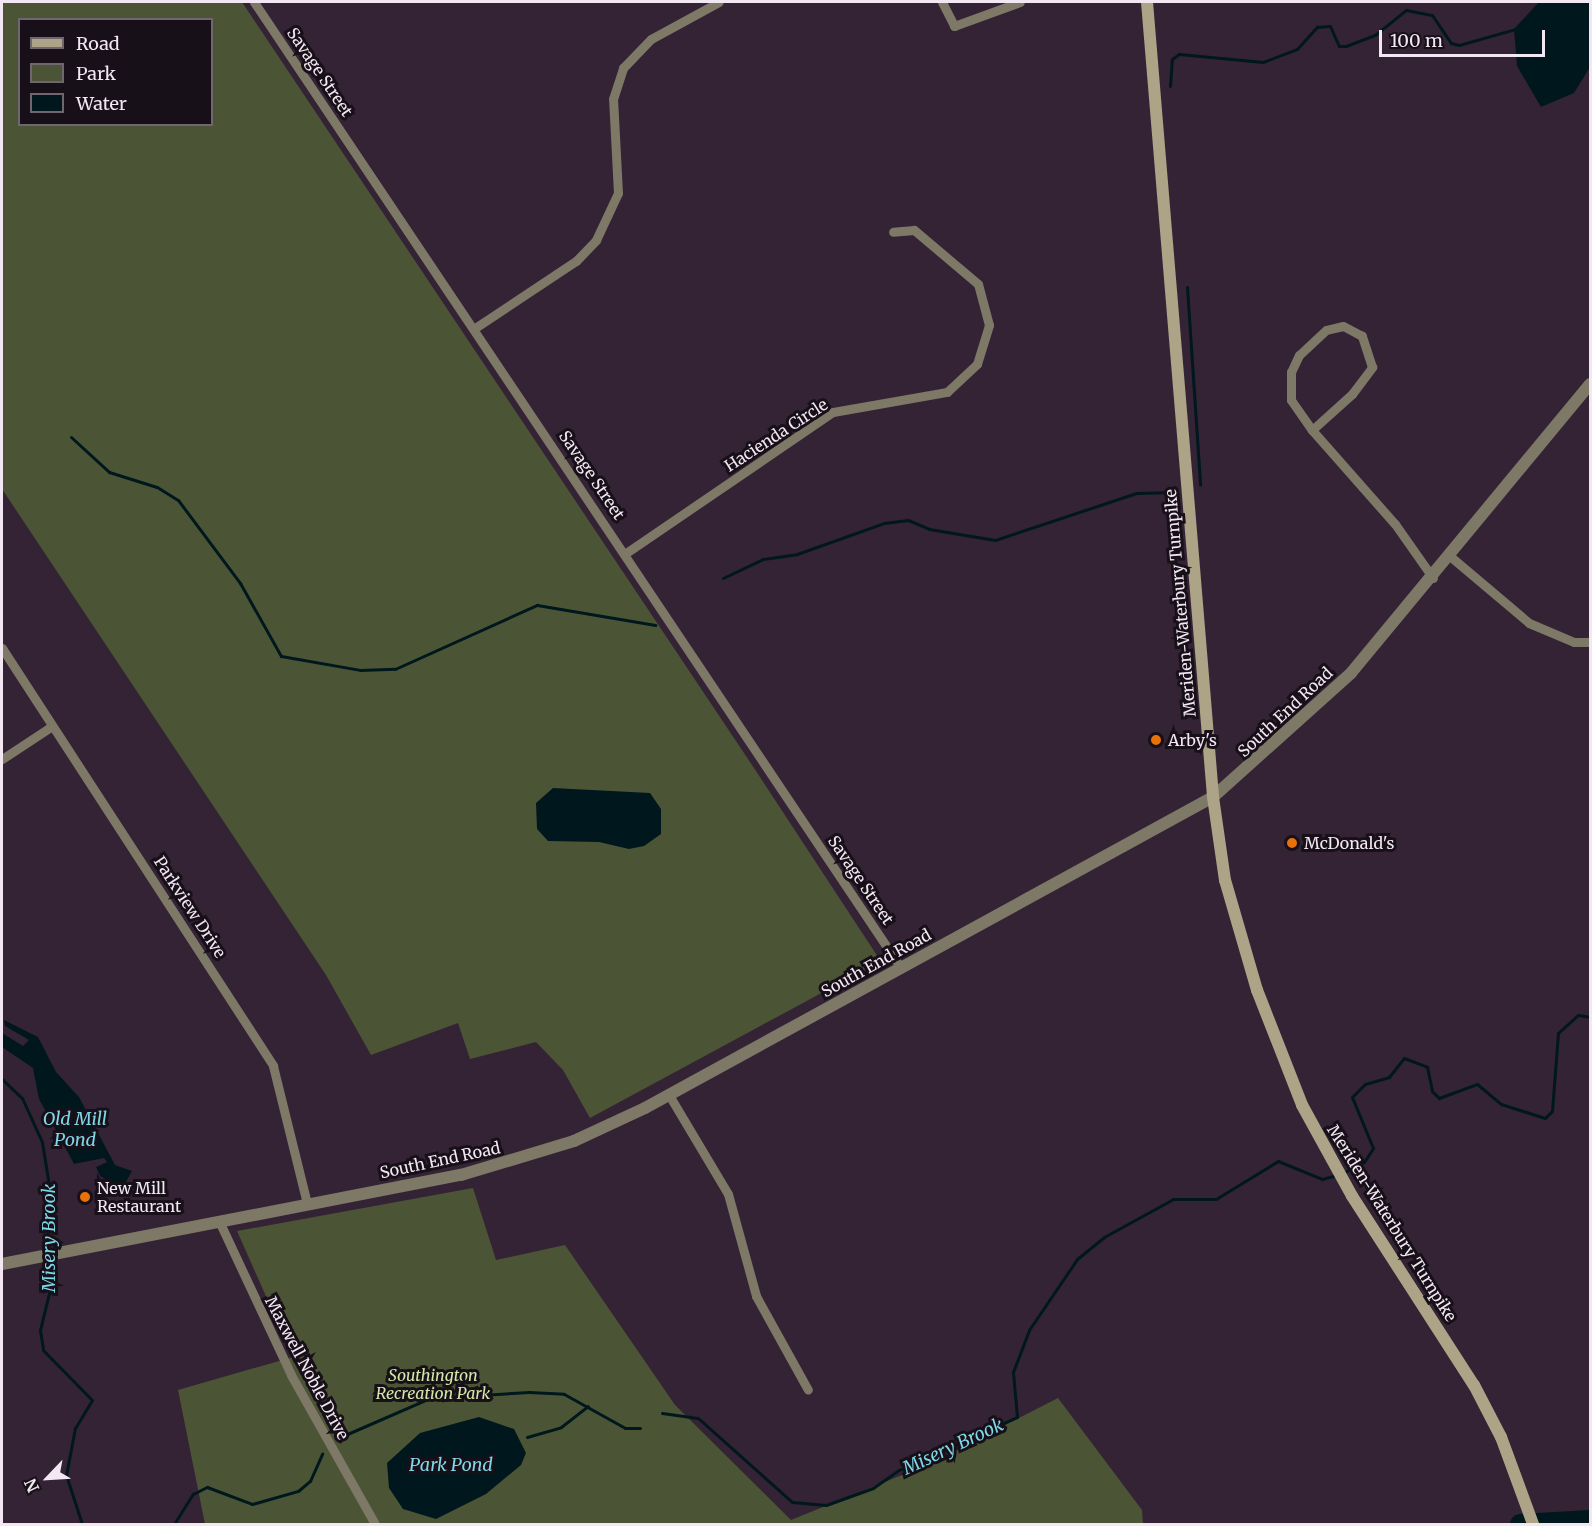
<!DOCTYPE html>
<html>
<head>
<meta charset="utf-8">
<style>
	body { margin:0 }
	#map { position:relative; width:1592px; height:1526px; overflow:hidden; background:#342335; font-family:Merriweather,serif }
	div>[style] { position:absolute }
	.green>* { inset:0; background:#4b5535 }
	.water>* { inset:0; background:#00181d }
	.stream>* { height:3px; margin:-1.5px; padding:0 1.5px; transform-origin:1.5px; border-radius:1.5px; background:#00181d }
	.river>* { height:20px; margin:-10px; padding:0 10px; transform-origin:10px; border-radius:10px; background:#00181d }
	.minor>* { height:9px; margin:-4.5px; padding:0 4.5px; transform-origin:4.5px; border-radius:4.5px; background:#7e7866 }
	.tertiary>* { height:12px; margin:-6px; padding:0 6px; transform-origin:6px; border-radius:6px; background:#7e7866 }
	.secondary>* { height:12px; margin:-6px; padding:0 6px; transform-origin:6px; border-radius:6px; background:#ada488 }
	.dots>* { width:16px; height:16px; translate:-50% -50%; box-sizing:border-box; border:3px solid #171018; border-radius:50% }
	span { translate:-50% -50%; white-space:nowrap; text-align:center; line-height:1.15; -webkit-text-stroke:6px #171018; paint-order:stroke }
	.street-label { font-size:16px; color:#f3e7f3 }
	.poi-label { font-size:16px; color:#f3e7f3 }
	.left { translate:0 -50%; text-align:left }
	.park-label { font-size:16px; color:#d3e9a7; font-style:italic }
	.water-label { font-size:18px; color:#7ed8e8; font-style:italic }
	.frame { position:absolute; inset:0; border:3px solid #f3e7f3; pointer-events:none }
	.legend { position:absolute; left:18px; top:18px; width:195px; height:108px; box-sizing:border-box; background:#171018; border:2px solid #6f6670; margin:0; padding:8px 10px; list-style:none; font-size:18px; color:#f3e7f3 }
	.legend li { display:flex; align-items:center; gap:12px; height:30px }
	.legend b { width:30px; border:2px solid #6f6670 }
	.north { position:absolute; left:18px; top:1448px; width:60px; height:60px; -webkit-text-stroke:4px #171018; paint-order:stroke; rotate:245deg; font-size:16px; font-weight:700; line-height:24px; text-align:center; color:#f3e7f3 }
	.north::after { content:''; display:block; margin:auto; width:21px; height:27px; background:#f3e7f3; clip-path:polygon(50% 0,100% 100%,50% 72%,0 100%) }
	.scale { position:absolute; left:1379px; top:30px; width:166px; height:27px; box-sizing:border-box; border:3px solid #f3e7f3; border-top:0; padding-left:8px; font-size:18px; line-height:21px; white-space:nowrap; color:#f3e7f3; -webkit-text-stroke:4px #171018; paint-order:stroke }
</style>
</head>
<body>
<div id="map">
	<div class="green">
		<div style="clip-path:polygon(evenodd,2px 2px,242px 2px,750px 762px,878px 957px,877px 963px,590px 1118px,563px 1070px,536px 1042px,470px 1059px,458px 1023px,371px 1055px,326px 975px,2px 489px,2px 2px,20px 20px,212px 20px,212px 124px,20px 124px,20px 20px)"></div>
		<div style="clip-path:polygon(473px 1188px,496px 1260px,565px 1245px,675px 1405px,791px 1520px,929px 1464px,1058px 1398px,1142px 1510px,1143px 1524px,205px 1524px,178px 1390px,293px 1357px,237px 1231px)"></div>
	</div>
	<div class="water">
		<div style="clip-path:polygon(1539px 2px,1590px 2px,1590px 67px,1574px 93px,1541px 107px,1517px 66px,1514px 29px)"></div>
		<div style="clip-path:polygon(553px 788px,650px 793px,661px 809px,661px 834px,644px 846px,629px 849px,599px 842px,548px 841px,537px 829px,536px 803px)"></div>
		<div style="clip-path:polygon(4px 1020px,38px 1037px,56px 1072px,79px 1097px,115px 1165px,132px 1171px,122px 1189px,100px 1176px,96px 1167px,107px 1162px,104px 1158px,74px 1164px,39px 1099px,33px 1068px,2px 1047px,2px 1033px,23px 1046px,29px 1040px,5px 1026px)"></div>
		<div style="clip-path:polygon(479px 1417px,514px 1429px,526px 1453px,521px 1465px,486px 1494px,436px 1519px,403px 1509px,389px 1488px,387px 1463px,420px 1433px)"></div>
	</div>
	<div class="stream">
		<div style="left:1170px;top:86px;width:27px;rotate:-86deg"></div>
		<div style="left:1172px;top:59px;width:9px;rotate:-36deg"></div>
		<div style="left:1179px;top:54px;width:84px;rotate:5.4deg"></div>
		<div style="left:1263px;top:62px;width:36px;rotate:-21deg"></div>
		<div style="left:1297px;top:49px;width:30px;rotate:-48deg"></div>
		<div style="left:1317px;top:27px;width:13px;rotate:-4deg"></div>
		<div style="left:1330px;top:26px;width:22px;rotate:66deg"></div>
		<div style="left:1339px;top:46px;width:7px"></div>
		<div style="left:1346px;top:46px;width:31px;rotate:-21deg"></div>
		<div style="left:1375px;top:35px;width:40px;rotate:-39deg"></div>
		<div style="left:1406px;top:10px;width:26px;rotate:11deg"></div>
		<div style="left:1432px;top:15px;width:34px;rotate:56deg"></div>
		<div style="left:1451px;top:43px;width:8px;rotate:14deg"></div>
		<div style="left:1459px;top:45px;width:58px;rotate:-15.9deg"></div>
		<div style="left:1187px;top:287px;width:198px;rotate:86.2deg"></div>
		<div style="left:71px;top:437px;width:52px;rotate:42.6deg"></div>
		<div style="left:109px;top:472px;width:50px;rotate:17.4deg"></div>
		<div style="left:157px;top:487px;width:25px;rotate:32deg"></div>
		<div style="left:178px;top:500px;width:104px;rotate:53.2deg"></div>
		<div style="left:240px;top:583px;width:84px;rotate:60.7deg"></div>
		<div style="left:281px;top:656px;width:80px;rotate:10deg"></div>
		<div style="left:360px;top:670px;width:35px;rotate:-2deg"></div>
		<div style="left:395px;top:669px;width:156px;rotate:-24.3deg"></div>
		<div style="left:537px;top:605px;width:120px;rotate:9.6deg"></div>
		<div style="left:723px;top:578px;width:44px;rotate:-25.4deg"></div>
		<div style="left:763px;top:559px;width:34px;rotate:-8deg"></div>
		<div style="left:797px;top:554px;width:92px;rotate:-19.6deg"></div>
		<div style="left:884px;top:523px;width:24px;rotate:-7deg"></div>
		<div style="left:908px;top:520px;width:23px;rotate:23deg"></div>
		<div style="left:929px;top:529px;width:67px;rotate:9.5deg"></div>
		<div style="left:995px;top:540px;width:149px;rotate:-18.4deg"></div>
		<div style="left:1136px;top:493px;width:40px;rotate:-1.4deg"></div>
		<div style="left:2px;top:1079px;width:28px;rotate:44deg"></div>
		<div style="left:22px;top:1098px;width:48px;rotate:65.6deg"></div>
		<div style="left:42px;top:1142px;width:57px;rotate:80.9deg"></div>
		<div style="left:51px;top:1198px;width:53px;rotate:95.4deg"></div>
		<div style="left:1343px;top:1173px;width:24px;rotate:-28deg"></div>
		<div style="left:1364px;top:1162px;width:17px;rotate:-57deg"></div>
		<div style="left:1373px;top:1148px;width:55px;rotate:-112.4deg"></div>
		<div style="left:1352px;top:1097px;width:18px;rotate:-45deg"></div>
		<div style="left:1365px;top:1084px;width:25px;rotate:-16deg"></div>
		<div style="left:1389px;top:1077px;width:24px;rotate:-52deg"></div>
		<div style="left:1404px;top:1058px;width:25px;rotate:21deg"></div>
		<div style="left:1427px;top:1067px;width:25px;rotate:78deg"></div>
		<div style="left:1432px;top:1091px;width:10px;rotate:45deg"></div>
		<div style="left:1439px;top:1098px;width:40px;rotate:-20.2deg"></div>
		<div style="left:1477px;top:1084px;width:31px;rotate:40deg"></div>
		<div style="left:1501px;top:1104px;width:46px;rotate:17.7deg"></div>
		<div style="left:1545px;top:1118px;width:10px;rotate:-45deg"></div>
		<div style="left:1552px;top:1111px;width:78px;rotate:-85.6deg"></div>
		<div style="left:1558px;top:1033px;width:27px;rotate:-42deg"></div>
		<div style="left:1578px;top:1015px;width:12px;rotate:9deg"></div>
		<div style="left:47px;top:1257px;width:28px;rotate:82deg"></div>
		<div style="left:51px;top:1285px;width:46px;rotate:103.7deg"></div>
		<div style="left:40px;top:1330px;width:20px;rotate:81deg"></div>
		<div style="left:43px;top:1350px;width:70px;rotate:45.6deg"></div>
		<div style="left:92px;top:1400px;width:33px;rotate:121deg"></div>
		<div style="left:75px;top:1428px;width:48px;rotate:100.8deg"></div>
		<div style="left:66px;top:1475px;width:52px;rotate:71.9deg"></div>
		<div style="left:662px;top:1413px;width:36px;rotate:8deg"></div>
		<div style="left:698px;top:1418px;width:126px;rotate:41.8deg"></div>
		<div style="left:792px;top:1502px;width:34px;rotate:5deg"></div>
		<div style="left:826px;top:1505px;width:50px;rotate:-19.9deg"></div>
		<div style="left:873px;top:1488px;width:32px;rotate:-35deg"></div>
		<div style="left:899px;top:1470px;width:129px;rotate:-24.2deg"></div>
		<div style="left:1017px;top:1417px;width:45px;rotate:-95.1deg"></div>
		<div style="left:1013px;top:1372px;width:45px;rotate:-69.1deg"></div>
		<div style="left:1029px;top:1330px;width:86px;rotate:-55.9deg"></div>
		<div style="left:1077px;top:1259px;width:35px;rotate:-39deg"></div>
		<div style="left:1104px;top:1237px;width:79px;rotate:-28.8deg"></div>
		<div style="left:1173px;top:1199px;width:43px"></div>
		<div style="left:1216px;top:1199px;width:73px;rotate:-31.5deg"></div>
		<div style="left:1278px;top:1161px;width:48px;rotate:22.2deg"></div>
		<div style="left:1322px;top:1179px;width:16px;rotate:-15deg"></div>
		<div style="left:345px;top:1435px;width:93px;rotate:-23.5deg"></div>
		<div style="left:430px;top:1398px;width:99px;rotate:-3.5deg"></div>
		<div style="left:529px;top:1392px;width:35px;rotate:3deg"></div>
		<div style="left:564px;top:1394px;width:70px;rotate:29.1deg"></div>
		<div style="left:625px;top:1428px;width:15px"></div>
		<div style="left:527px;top:1437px;width:35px;rotate:-16deg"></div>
		<div style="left:561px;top:1427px;width:34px;rotate:-38deg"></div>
		<div style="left:174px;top:1524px;width:36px;rotate:-58deg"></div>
		<div style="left:193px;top:1494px;width:16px;rotate:-27deg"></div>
		<div style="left:207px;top:1487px;width:48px;rotate:20.7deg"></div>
		<div style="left:252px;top:1504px;width:48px;rotate:-15.8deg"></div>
		<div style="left:298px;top:1491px;width:16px;rotate:-40deg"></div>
		<div style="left:310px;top:1481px;width:30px;rotate:-66deg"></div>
	</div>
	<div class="river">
		<div style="left:1520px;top:1524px;width:70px;rotate:-3.3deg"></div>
	</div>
	<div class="minor">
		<div style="left:254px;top:2px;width:1163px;rotate:56.19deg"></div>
		<div style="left:942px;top:2px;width:27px;rotate:63deg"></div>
		<div style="left:954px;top:26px;width:70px;rotate:-20deg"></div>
		<div style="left:475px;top:328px;width:121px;rotate:-33.6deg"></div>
		<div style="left:576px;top:261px;width:29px;rotate:-46deg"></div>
		<div style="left:596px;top:240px;width:52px;rotate:-64.9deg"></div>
		<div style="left:618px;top:193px;width:94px;rotate:-93deg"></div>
		<div style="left:613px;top:99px;width:33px;rotate:-72deg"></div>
		<div style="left:623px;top:68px;width:40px;rotate:-46deg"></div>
		<div style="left:651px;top:39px;width:77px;rotate:-28.6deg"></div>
		<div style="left:1312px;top:430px;width:54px;rotate:-42deg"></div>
		<div style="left:1352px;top:394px;width:34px;rotate:-53deg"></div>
		<div style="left:1372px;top:367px;width:33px;rotate:-108deg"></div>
		<div style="left:1362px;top:336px;width:21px;rotate:-152deg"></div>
		<div style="left:1343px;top:326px;width:17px;rotate:167deg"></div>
		<div style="left:1326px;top:330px;width:37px;rotate:137deg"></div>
		<div style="left:1299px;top:355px;width:19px;rotate:115deg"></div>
		<div style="left:1291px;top:372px;width:28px;rotate:90deg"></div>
		<div style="left:1291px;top:400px;width:37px;rotate:55deg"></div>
		<div style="left:1312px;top:430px;width:125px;rotate:48.6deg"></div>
		<div style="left:1395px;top:524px;width:66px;rotate:54.9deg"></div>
		<div style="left:626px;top:553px;width:250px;rotate:-34.3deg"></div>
		<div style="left:833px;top:412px;width:116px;rotate:-10deg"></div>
		<div style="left:947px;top:392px;width:41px;rotate:-43deg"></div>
		<div style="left:977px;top:364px;width:41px;rotate:-72.9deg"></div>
		<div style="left:989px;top:325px;width:42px;rotate:-105deg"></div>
		<div style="left:978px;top:284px;width:84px;rotate:-139.8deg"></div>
		<div style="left:914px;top:230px;width:21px;rotate:175deg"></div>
		<div style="left:1451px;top:557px;width:102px;rotate:40.2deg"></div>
		<div style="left:1529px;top:623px;width:49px;rotate:22.9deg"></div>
		<div style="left:1574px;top:642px;width:16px"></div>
		<div style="left:2px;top:648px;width:498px;rotate:57deg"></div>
		<div style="left:273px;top:1066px;width:141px;rotate:76.1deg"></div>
		<div style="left:2px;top:759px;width:60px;rotate:-33.4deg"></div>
		<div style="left:669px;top:1095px;width:115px;rotate:59.2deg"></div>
		<div style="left:728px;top:1194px;width:106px;rotate:74.6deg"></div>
		<div style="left:756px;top:1296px;width:107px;rotate:61deg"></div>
		<div style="left:219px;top:1221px;width:170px;rotate:64.9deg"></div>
		<div style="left:291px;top:1375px;width:171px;rotate:60.6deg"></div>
	</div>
	<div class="tertiary">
		<div style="left:2px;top:1264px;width:468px;rotate:-11deg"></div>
		<div style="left:461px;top:1175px;width:118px;rotate:-16.7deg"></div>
		<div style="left:574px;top:1141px;width:78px;rotate:-24.9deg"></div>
		<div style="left:645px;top:1108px;width:648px;rotate:-28.7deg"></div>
		<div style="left:1213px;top:797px;width:186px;rotate:-41.9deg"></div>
		<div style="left:1351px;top:673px;width:375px;rotate:-50.4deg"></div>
	</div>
	<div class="secondary">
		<div style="left:1147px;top:2px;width:798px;rotate:85.25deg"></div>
		<div style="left:1213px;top:797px;width:84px;rotate:81.8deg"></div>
		<div style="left:1225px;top:880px;width:115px;rotate:73.8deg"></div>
		<div style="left:1257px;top:990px;width:123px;rotate:68.6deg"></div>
		<div style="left:1302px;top:1105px;width:104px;rotate:61.2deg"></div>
		<div style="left:1352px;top:1196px;width:225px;rotate:57.2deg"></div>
		<div style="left:1474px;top:1385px;width:59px;rotate:62.6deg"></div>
		<div style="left:1501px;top:1437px;width:93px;rotate:69.8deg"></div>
	</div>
	<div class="dots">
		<div style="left:1156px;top:740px;background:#e8710a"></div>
		<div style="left:1292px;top:843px;background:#e8710a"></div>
		<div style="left:85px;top:1197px;background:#e8710a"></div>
	</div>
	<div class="street-label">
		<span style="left:320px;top:72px;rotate:56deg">Savage Street</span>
		<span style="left:776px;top:435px;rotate:-33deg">Hacienda Circle</span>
		<span style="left:592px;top:475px;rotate:56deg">Savage Street</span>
		<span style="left:1180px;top:603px;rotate:-95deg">Meriden-Waterbury Turnpike</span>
		<span style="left:1285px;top:712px;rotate:-43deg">South End Road</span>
		<span style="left:861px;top:880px;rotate:56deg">Savage Street</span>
		<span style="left:190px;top:907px;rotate:57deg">Parkview Drive</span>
		<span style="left:876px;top:963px;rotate:-29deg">South End Road</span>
		<span style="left:440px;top:1160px;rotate:-12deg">South End Road</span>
		<span style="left:1392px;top:1223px;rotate:58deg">Meriden-Waterbury Turnpike</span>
		<span style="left:307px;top:1368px;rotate:62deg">Maxwell Noble Drive</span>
	</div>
	<div class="poi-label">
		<span class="left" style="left:1168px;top:740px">Arby's</span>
		<span class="left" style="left:1304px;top:843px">McDonald's</span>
		<span class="left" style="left:97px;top:1197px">New Mill<br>Restaurant</span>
	</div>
	<div class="park-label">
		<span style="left:433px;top:1384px">Southington<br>Recreation Park</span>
	</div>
	<div class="water-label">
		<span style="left:75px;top:1130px">Old Mill<br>Pond</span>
		<span style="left:49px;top:1238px;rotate:-90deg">Misery Brook</span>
		<span style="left:953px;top:1447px;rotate:-25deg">Misery Brook</span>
		<span style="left:451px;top:1465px">Park Pond</span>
	</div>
	<div class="frame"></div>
	<ul class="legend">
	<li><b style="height:8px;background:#ada488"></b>Road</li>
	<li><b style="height:16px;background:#4b5535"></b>Park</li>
	<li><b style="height:16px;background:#00181d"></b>Water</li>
	</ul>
	<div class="north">N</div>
	<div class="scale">100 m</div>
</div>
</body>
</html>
